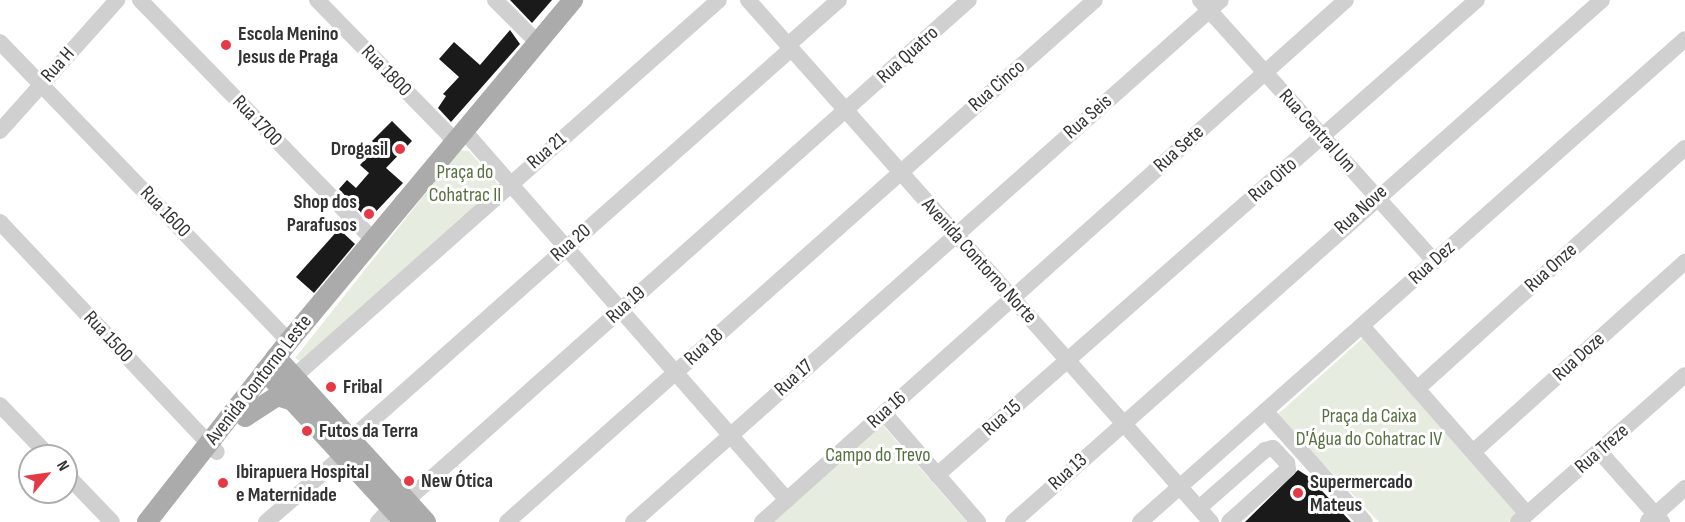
<!DOCTYPE html>
<html>
<head>
<meta charset="utf-8">
<style>
	body { margin:0 }
	#map { position:relative; width:1685px; height:522px; overflow:hidden; background:#fff; font-family:"Sofia Sans Condensed",sans-serif }
	div>[style] { position:absolute }
	.green>* { inset:0; background:#e6ecdf }
	.building>* { inset:0; background:#1a1a1a }
	.minor>* { height:16px; margin:-8px; padding:0 8px; transform-origin:8px; border-radius:8px; background:#d0d0d0 }
	.major>* { height:20px; margin:-10px; padding:0 10px; transform-origin:10px; border-radius:10px; background:#ababab }
	.dots>* { width:16px; height:16px; translate:-50% -50%; box-sizing:border-box; border:3px solid #fff; border-radius:50% }
	span { translate:-50% -50%; white-space:nowrap; text-align:center; line-height:1.15; -webkit-text-stroke:6px #fff; paint-order:stroke }
	.poi-label { font-size:20px; color:#333; font-weight:700 }
	.left { translate:0 -50%; text-align:left }
	.right { translate:-100% -50%; text-align:right }
	.street-label { font-size:20px; color:#333 }
	.park-label { font-size:20px; color:#56703f }
	.north { position:absolute; left:18px; top:444px; width:60px; height:60px; box-sizing:border-box; background:#fff; border:2px solid #adadad; border-radius:50%; rotate:61deg; font-size:16px; font-weight:700; line-height:24px; text-align:center; color:#333 }
	.north::after { content:''; display:block; margin:auto; width:21px; height:27px; background:#e63946; clip-path:polygon(50% 0,100% 100%,50% 72%,0 100%) }
</style>
</head>
<body>
<div id="map">
	<div class="green">
		<div style="clip-path:polygon(460px 150px,469px 151px,499px 185px,303px 363px,295px 358px)"></div>
		<div style="clip-path:polygon(1365px 336px,1519px 513px,1509px 522px,1379px 522px,1277px 415px)"></div>
		<div style="clip-path:polygon(881px 423px,967px 522px,771px 522px)"></div>
	</div>
	<div class="building">
		<div style="clip-path:polygon(510px 0,552px 0,532px 23px)"></div>
		<div style="clip-path:polygon(510px 30px,520px 44px,451px 122px,438px 108px,446px 96px,443px 94px,459px 77px,439px 59px,454px 42px,480px 65px)"></div>
		<div style="clip-path:polygon(392px 121px,412px 141px,386px 168px,403px 183px,368px 220px,339px 189px,347px 180px,356px 188px,369px 173px,360px 165px,377px 146px,372px 141px)"></div>
		<div style="clip-path:polygon(339px 229px,355px 244px,314px 293px,296px 277px)"></div>
		<div style="clip-path:polygon(1298px 470px,1309px 477px,1351px 522px,1245px 522px)"></div>
	</div>
	<div class="minor">
		<div style="left:140px;top:0;width:336px;rotate:45.8deg"></div>
		<div style="left:317px;top:0;width:199px;rotate:45.6deg"></div>
		<div style="left:495px;top:0;width:61px;rotate:45deg"></div>
		<div style="left:748px;top:0;width:698px;rotate:48.43deg"></div>
		<div style="left:1200px;top:0;width:351px;rotate:48.1deg"></div>
		<div style="left:0;top:42px;width:416px;rotate:46deg"></div>
		<div style="left:788px;top:45px;width:68px;rotate:-41.4deg"></div>
		<div style="left:0;top:131px;width:176px;rotate:-48.2deg"></div>
		<div style="left:465px;top:132px;width:489px;rotate:48.8deg"></div>
		<div style="left:0;top:222px;width:316px;rotate:46.7deg"></div>
		<div style="left:1362px;top:326px;width:250px;rotate:48.7deg"></div>
		<div style="left:296px;top:375px;width:565px;rotate:-41.56deg"></div>
		<div style="left:1417px;top:389px;width:360px;rotate:-42deg"></div>
		<div style="left:0;top:405px;width:71px;rotate:46.1deg"></div>
		<div style="left:1265px;top:411px;width:149px;rotate:48deg"></div>
		<div style="left:884px;top:413px;width:144px;rotate:49.2deg"></div>
		<div style="left:352px;top:438px;width:587px;rotate:-41.54deg"></div>
		<div style="left:1599px;top:451px;width:95px;rotate:48.4deg"></div>
		<div style="left:1473px;top:452px;width:285px;rotate:-41.9deg"></div>
		<div style="left:66px;top:474px;width:66px;rotate:46.2deg"></div>
		<div style="left:937px;top:475px;width:719px;rotate:-41.34deg"></div>
		<div style="left:407px;top:500px;width:752px;rotate:-41.66deg"></div>
		<div style="left:1199px;top:508px;width:88px;rotate:-41.3deg"></div>
		<div style="left:1265px;top:450px;width:8px;rotate:-14deg"></div>
		<div style="left:1273px;top:448px;width:21px;rotate:47deg"></div>
		<div style="left:1287px;top:463px;width:6px;rotate:81deg"></div>
		<div style="left:1288px;top:469px;width:79px;rotate:138.1deg"></div>
		<div style="left:1648px;top:521px;width:50px;rotate:-41.7deg"></div>
		<div style="left:266px;top:522px;width:103px;rotate:-40.7deg"></div>
		<div style="left:378px;top:522px;width:19px;rotate:-47deg"></div>
		<div style="left:507px;top:522px;width:786px;rotate:-41.6deg"></div>
		<div style="left:633px;top:522px;width:786px;rotate:-41.6deg"></div>
		<div style="left:762px;top:522px;width:783px;rotate:-41.79deg"></div>
		<div style="left:1013px;top:522px;width:787px;rotate:-41.55deg"></div>
		<div style="left:1140px;top:522px;width:728px;rotate:-41.55deg"></div>
		<div style="left:1518px;top:522px;width:222px;rotate:-41.4deg"></div>
	</div>
	<div class="major">
		<div style="left:276px;top:357px;width:223px;rotate:47.7deg"></div>
		<div style="left:265px;top:371px;width:205px;rotate:47.4deg"></div>
		<div style="left:245px;top:417px;width:38px;rotate:-33deg"></div>
		<div style="left:277px;top:396px;width:21px;rotate:17deg"></div>
		<div style="left:147px;top:522px;width:230px;rotate:-51.9deg"></div>
		<div style="left:289px;top:341px;width:444px;rotate:-50.2deg"></div>
	</div>
	<div class="dots">
		<div style="left:226px;top:45px;background:#e63946"></div>
		<div style="left:400px;top:149px;background:#e63946"></div>
		<div style="left:369px;top:214px;background:#e63946"></div>
		<div style="left:331px;top:387px;background:#e63946"></div>
		<div style="left:307px;top:431px;background:#e63946"></div>
		<div style="left:409px;top:481px;background:#e63946"></div>
		<div style="left:223px;top:483px;background:#e63946"></div>
		<div style="left:1298px;top:493px;background:#e63946"></div>
	</div>
	<div class="poi-label">
		<span class="left" style="left:238px;top:46px">Escola Menino<br>Jesus de Praga</span>
		<span class="right" style="left:388px;top:149px">Drogasil</span>
		<span class="right" style="left:357px;top:214px">Shop dos<br>Parafusos</span>
		<span class="left" style="left:343px;top:387px">Fribal</span>
		<span class="left" style="left:319px;top:431px">Futos da Terra</span>
		<span class="left" style="left:236px;top:484px">Ibirapuera Hospital<br>e Maternidade</span>
		<span class="left" style="left:421px;top:481px">New Ótica</span>
		<span class="left" style="left:1310px;top:494px">Supermercado<br>Mateus</span>
	</div>
	<div class="street-label">
		<span style="left:908px;top:55px;rotate:-42deg">Rua Quatro</span>
		<span style="left:58px;top:65px;rotate:-48deg">Rua H</span>
		<span style="left:386px;top:71px;rotate:46deg">Rua 1800</span>
		<span style="left:997px;top:86px;rotate:-41deg">Rua Cinco</span>
		<span style="left:1088px;top:117px;rotate:-41deg">Rua Seis</span>
		<span style="left:257px;top:121px;rotate:46deg">Rua 1700</span>
		<span style="left:1317px;top:131px;rotate:48deg">Rua Central Um</span>
		<span style="left:1179px;top:149px;rotate:-42deg">Rua Sete</span>
		<span style="left:547px;top:151px;rotate:-41deg">Rua 21</span>
		<span style="left:1273px;top:180px;rotate:-41deg">Rua Oito</span>
		<span style="left:1361px;top:210px;rotate:-42deg">Rua Nove</span>
		<span style="left:165px;top:212px;rotate:46deg">Rua 1600</span>
		<span style="left:571px;top:243px;rotate:-41deg">Rua 20</span>
		<span style="left:979px;top:261px;rotate:48deg">Avenida Contorno Norte</span>
		<span style="left:1432px;top:263px;rotate:-42deg">Rua Dez</span>
		<span style="left:1551px;top:268px;rotate:-42deg">Rua Onze</span>
		<span style="left:626px;top:305px;rotate:-42deg">Rua 19</span>
		<span style="left:108px;top:337px;rotate:47deg">Rua 1500</span>
		<span style="left:704px;top:347px;rotate:-42deg">Rua 18</span>
		<span style="left:1579px;top:357px;rotate:-42deg">Rua Doze</span>
		<span style="left:794px;top:378px;rotate:-42deg">Rua 17</span>
		<span style="left:259px;top:380px;rotate:-52deg">Avenida Contorno Leste</span>
		<span style="left:887px;top:410px;rotate:-42deg">Rua 16</span>
		<span style="left:1002px;top:418px;rotate:-41deg">Rua 15</span>
		<span style="left:1602px;top:449px;rotate:-41deg">Rua Treze</span>
		<span style="left:1068px;top:472px;rotate:-42deg">Rua 13</span>
	</div>
	<div class="park-label">
		<span style="left:465px;top:184px">Praça do<br>Cohatrac II</span>
		<span style="left:1369px;top:428px">Praça da Caixa<br>D'Água do Cohatrac IV</span>
		<span style="left:878px;top:455px">Campo do Trevo</span>
	</div>
	<div class="north">N</div>
</div>
</body>
</html>
